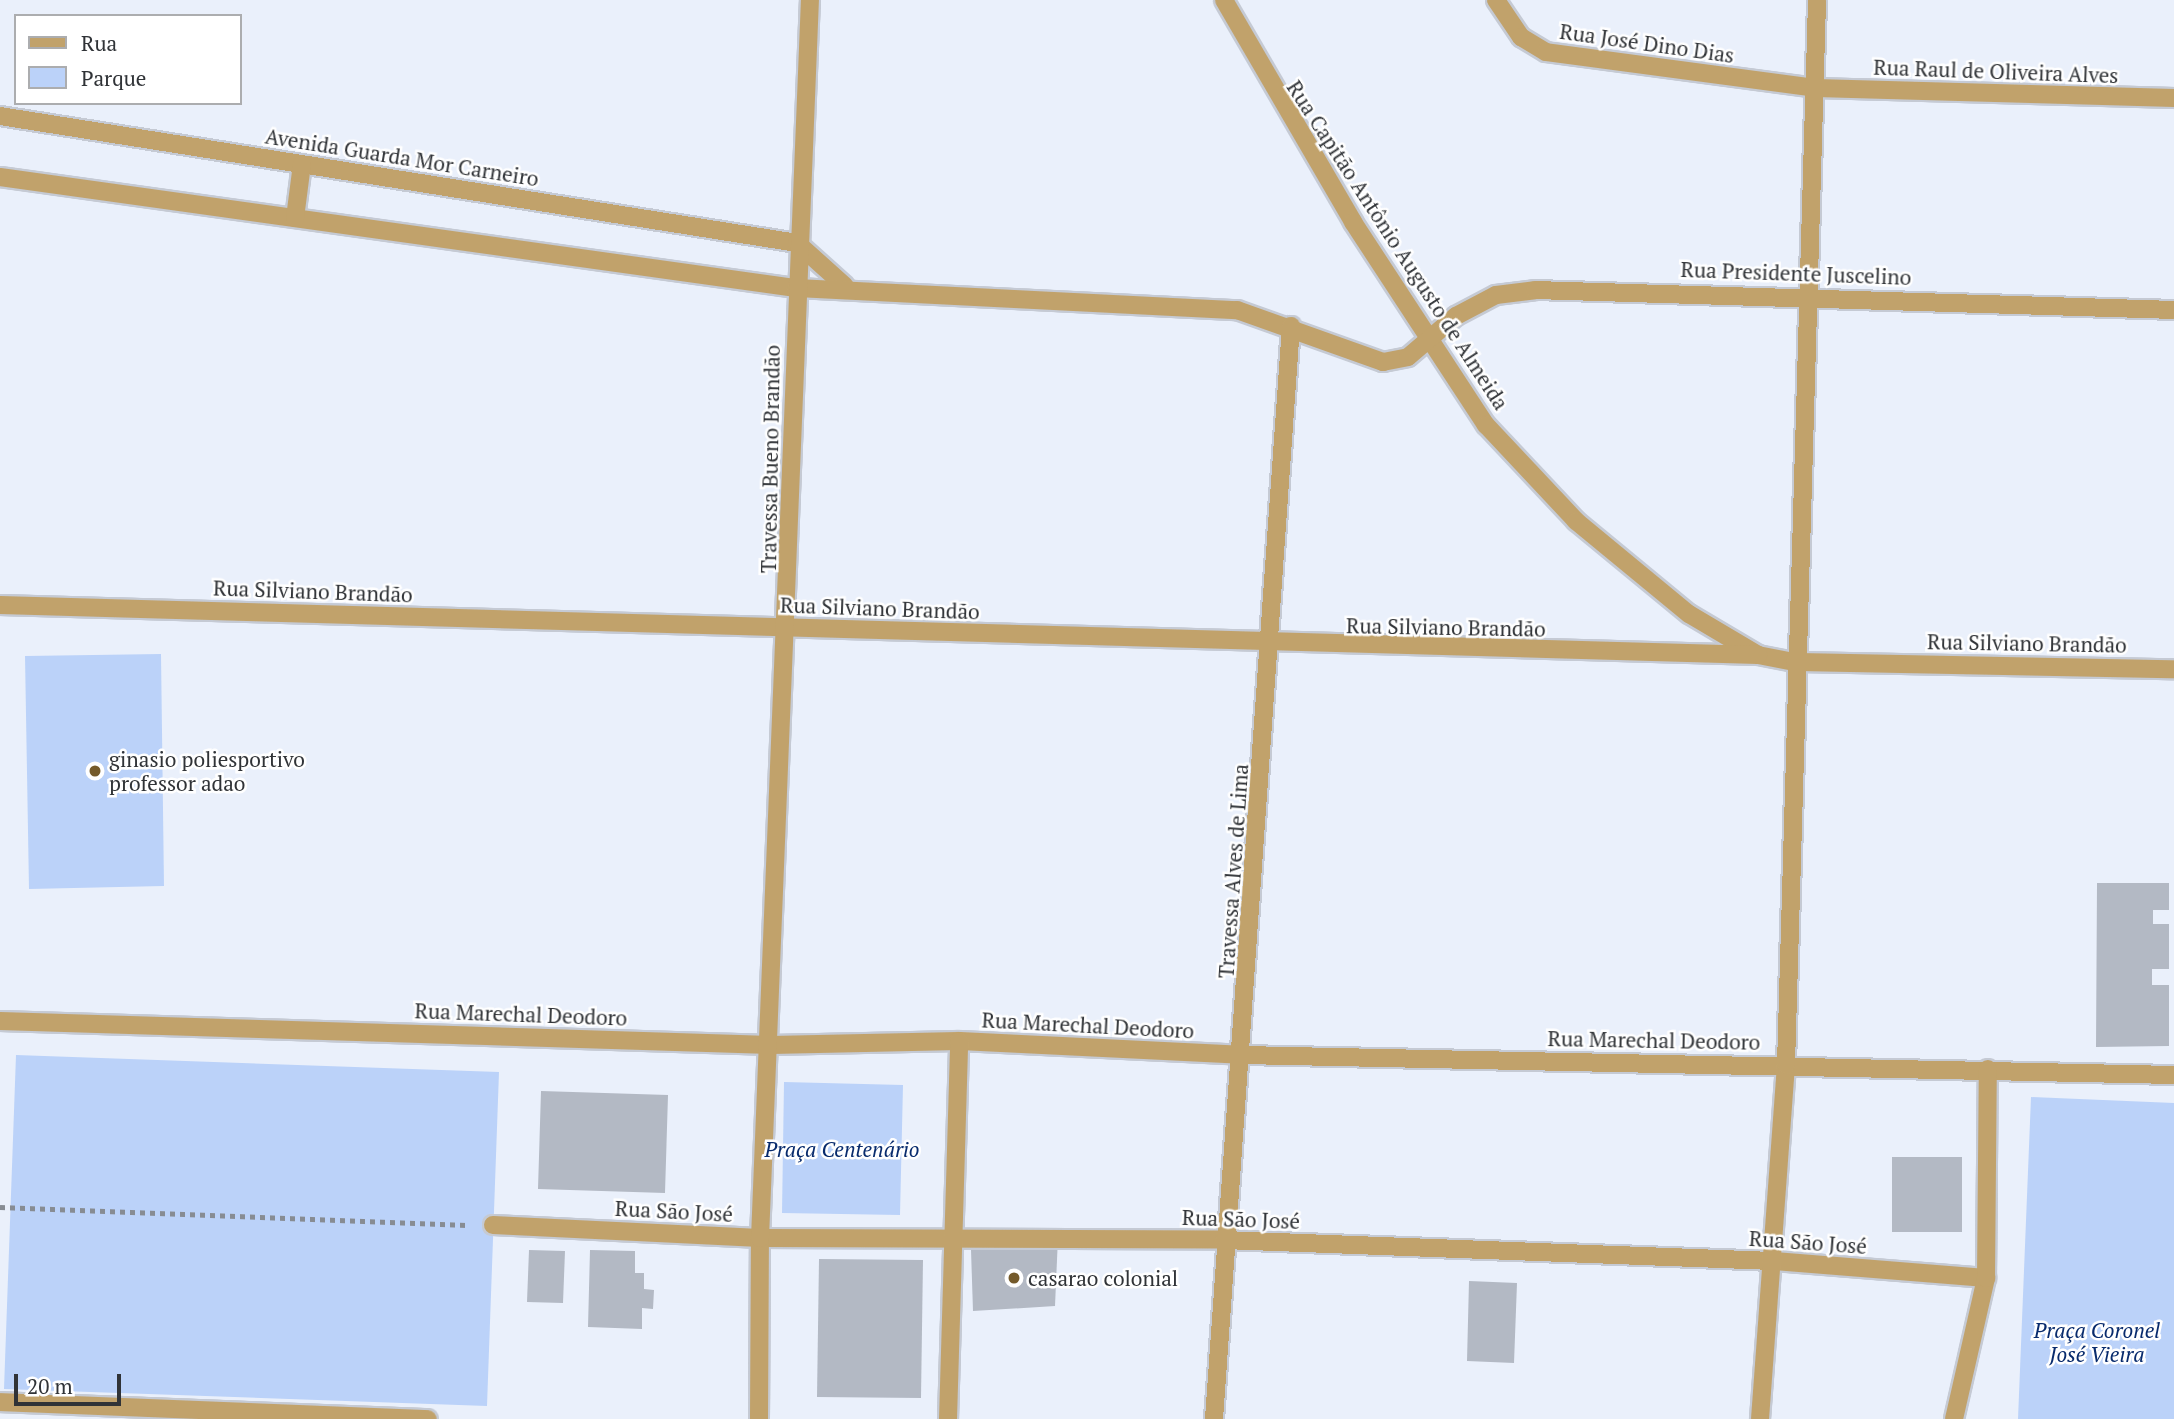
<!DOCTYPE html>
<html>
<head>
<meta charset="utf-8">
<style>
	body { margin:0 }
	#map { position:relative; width:2174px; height:1419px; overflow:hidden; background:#eaf0fb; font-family:"PT Serif",serif }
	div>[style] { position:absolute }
	.green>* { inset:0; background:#bbd2f9 }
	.building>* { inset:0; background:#b3b9c4 }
	.path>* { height:4.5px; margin-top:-2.25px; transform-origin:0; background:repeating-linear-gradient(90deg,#878c93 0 5px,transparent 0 10px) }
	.roads { filter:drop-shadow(2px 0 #c5cad4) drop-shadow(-2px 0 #c5cad4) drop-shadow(0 2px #c5cad4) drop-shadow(0 -2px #c5cad4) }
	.minor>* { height:18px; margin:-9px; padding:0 9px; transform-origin:9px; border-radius:9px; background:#c1a26b }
	.dots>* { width:19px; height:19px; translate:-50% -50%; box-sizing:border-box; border:4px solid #fff; border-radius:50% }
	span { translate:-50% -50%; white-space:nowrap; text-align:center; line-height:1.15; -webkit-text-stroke:5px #fff; paint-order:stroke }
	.street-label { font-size:21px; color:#303337 }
	.poi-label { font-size:21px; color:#303337 }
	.left { translate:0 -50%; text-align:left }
	.park-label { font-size:21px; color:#082b6d; font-style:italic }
	.legend { position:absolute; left:14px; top:14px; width:228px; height:91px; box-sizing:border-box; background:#fff; border:2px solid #acadaf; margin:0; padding:9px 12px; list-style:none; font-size:21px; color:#303337 }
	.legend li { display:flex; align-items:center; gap:14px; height:35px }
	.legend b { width:35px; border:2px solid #acadaf }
	.scale { position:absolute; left:14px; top:1374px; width:107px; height:32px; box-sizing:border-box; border:4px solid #303337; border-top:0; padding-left:9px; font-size:21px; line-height:24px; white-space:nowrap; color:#303337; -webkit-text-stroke:5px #fff; paint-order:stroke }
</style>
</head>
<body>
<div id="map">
	<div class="green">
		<div style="clip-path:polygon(161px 654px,164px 886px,29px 889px,25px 656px)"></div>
		<div style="clip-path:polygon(16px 1055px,499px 1072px,487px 1406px,4px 1389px)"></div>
		<div style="clip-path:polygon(784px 1082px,903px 1085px,900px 1215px,782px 1213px)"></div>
		<div style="clip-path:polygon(2031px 1097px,2174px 1103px,2174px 1419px,2018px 1419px)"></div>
	</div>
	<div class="building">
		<div style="clip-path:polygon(2097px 883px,2169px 883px,2169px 910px,2153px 910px,2153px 924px,2169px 924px,2169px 969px,2152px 969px,2152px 985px,2169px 985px,2169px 1046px,2096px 1047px)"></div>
		<div style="clip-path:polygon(541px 1091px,668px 1095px,665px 1193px,538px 1189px)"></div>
		<div style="clip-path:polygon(1892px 1157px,1962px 1157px,1962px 1232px,1892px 1232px)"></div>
		<div style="clip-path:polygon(1058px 1237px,1055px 1306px,973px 1311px,971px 1250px)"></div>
		<div style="clip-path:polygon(529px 1250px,565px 1251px,563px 1303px,527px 1302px)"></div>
		<div style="clip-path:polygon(590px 1250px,635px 1251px,635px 1273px,644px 1273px,644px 1289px,654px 1290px,653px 1309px,642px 1308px,642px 1329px,588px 1327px)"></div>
		<div style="clip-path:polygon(819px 1259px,923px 1260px,921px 1398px,817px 1397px)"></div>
		<div style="clip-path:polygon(1469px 1281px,1517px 1283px,1514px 1363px,1467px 1361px)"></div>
	</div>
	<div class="path">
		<div style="left:0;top:1207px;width:467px;rotate:2.2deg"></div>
	</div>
	<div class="roads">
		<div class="minor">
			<div style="left:1224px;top:0;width:257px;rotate:59.8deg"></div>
			<div style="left:1353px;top:222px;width:243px;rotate:56.8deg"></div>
			<div style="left:1486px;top:425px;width:132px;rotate:46.8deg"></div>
			<div style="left:1576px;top:521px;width:146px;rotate:39.5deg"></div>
			<div style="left:1689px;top:614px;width:80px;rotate:30.7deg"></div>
			<div style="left:1758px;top:655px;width:38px;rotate:11deg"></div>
			<div style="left:1795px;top:662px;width:379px;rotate:1.1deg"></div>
			<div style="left:1496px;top:0;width:45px;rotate:56deg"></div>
			<div style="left:1521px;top:37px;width:29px;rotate:31deg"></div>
			<div style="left:1546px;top:52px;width:272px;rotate:7.6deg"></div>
			<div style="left:1816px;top:88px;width:358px;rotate:1.6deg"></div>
			<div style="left:0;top:116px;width:807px;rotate:9.05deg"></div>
			<div style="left:797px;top:243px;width:64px;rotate:41.9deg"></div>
			<div style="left:0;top:177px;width:804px;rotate:7.94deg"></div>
			<div style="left:796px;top:288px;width:442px;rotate:2.9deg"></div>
			<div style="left:1237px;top:310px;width:155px;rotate:19.6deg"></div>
			<div style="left:1383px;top:362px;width:25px;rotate:-11deg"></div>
			<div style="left:1408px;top:357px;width:63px;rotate:-40.5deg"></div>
			<div style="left:1456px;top:316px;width:45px;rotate:-27.7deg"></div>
			<div style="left:1496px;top:295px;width:39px;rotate:-7deg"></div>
			<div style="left:1535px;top:290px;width:639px;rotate:1.79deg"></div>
			<div style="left:295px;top:218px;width:54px;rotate:-82.6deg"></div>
			<div style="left:0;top:605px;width:1759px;rotate:1.63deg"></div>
			<div style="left:0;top:1021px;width:771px;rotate:1.78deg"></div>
			<div style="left:771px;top:1045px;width:188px;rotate:-1.2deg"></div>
			<div style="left:959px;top:1041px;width:283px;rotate:2.8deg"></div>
			<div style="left:1242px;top:1055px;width:932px;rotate:1.23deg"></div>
			<div style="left:493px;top:1225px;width:267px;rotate:2.8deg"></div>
			<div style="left:760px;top:1238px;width:464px;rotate:0.2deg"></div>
			<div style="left:1224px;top:1240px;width:550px;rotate:2.19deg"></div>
			<div style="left:1774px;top:1261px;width:213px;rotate:4.6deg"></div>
			<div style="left:0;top:1402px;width:428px;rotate:2.3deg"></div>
			<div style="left:759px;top:1419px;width:181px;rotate:-89.7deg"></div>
			<div style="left:760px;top:1238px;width:1239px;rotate:-87.69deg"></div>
			<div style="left:948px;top:1419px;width:378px;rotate:-88.3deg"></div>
			<div style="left:1214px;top:1419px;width:1096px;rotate:-85.97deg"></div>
			<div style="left:1760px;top:1419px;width:355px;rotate:-85.8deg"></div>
			<div style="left:1786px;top:1065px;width:1065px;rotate:-88.33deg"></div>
			<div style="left:1954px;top:1419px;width:145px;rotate:-77.2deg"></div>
			<div style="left:1986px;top:1278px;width:209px;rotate:-89.5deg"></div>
		</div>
	</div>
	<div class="dots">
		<div style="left:95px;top:771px;background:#745a2b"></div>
		<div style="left:1014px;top:1278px;background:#745a2b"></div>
	</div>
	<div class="street-label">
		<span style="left:1647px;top:43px;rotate:8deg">Rua José Dino Dias</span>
		<span style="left:1996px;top:71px;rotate:2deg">Rua Raul de Oliveira Alves</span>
		<span style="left:402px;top:157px;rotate:9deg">Avenida Guarda Mor Carneiro</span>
		<span style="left:1398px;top:245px;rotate:57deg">Rua Capitão Antônio Augusto de Almeida</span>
		<span style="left:1796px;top:273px;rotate:2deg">Rua Presidente Juscelino</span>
		<span style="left:770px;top:459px;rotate:-89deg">Travessa Bueno Brandão</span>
		<span style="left:313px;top:591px;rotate:2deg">Rua Silviano Brandão</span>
		<span style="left:880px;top:608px;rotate:2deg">Rua Silviano Brandão</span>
		<span style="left:1446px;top:627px;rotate:1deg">Rua Silviano Brandão</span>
		<span style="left:2027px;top:643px;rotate:1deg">Rua Silviano Brandão</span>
		<span style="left:1233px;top:871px;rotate:-86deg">Travessa Alves de Lima</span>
		<span style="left:521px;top:1014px;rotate:2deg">Rua Marechal Deodoro</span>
		<span style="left:1088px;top:1025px;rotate:3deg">Rua Marechal Deodoro</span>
		<span style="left:1654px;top:1040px;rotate:1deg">Rua Marechal Deodoro</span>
		<span style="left:674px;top:1211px;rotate:3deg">Rua São José</span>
		<span style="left:1241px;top:1219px;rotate:2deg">Rua São José</span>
		<span style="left:1808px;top:1242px;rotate:4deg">Rua São José</span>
	</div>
	<div class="poi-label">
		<span class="left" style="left:109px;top:771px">ginasio poliesportivo<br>professor adao</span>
		<span class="left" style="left:1028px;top:1278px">casarao colonial</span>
	</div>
	<div class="park-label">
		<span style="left:842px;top:1149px">Praça Centenário</span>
		<span style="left:2097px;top:1342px">Praça Coronel<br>José Vieira</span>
	</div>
	<ul class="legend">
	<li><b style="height:9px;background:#c1a26b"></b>Rua</li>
	<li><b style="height:19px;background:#bbd2f9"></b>Parque</li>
	</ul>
	<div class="scale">20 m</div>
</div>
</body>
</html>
